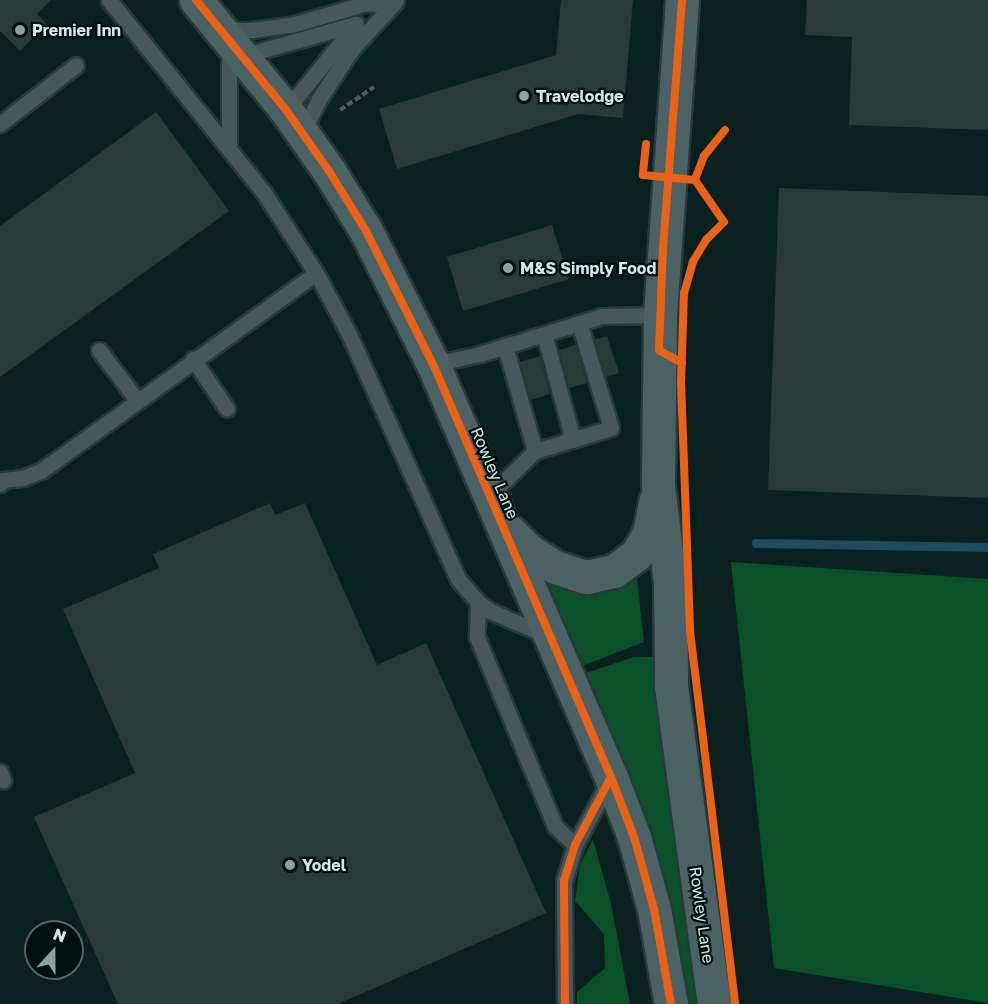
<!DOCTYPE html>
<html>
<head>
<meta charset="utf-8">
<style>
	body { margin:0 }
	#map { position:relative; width:988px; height:1004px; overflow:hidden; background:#09201f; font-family:"Golos Text",sans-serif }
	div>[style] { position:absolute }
	.green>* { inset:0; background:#0a5029 }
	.stream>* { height:9px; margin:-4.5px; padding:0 4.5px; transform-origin:4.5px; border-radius:4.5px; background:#1c4c5f }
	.building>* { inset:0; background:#293a37 }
	.path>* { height:4px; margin-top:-2px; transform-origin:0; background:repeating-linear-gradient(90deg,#4e5d5e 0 6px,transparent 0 9px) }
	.roads { filter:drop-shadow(2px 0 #273a39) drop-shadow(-2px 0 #273a39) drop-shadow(0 2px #273a39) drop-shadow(0 -2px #273a39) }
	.lane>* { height:15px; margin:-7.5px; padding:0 7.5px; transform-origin:7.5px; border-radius:7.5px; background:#48585a }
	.primary>* { height:33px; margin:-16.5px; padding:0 16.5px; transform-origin:16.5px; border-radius:16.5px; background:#4b6164 }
	.cycleway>* { height:8px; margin:-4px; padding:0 4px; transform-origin:4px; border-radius:4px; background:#ea6118 }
	.dots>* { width:16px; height:16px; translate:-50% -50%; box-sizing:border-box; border:3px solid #010f0e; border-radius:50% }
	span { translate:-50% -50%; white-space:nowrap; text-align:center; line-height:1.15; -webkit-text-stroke:4.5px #010f0e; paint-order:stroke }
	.poi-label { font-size:16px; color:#d4e9e7; font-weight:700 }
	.left { translate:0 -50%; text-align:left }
	.street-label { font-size:16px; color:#d4e9e7 }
	.north { position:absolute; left:24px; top:920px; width:60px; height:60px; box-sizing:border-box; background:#010f0e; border:2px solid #556665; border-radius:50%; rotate:21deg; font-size:16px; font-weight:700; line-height:24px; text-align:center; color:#d4e9e7 }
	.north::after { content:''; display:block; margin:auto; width:21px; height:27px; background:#8da3a1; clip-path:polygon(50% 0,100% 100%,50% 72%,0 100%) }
</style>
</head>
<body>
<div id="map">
	<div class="green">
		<div style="clip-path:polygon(731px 562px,988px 579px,988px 1003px,774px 968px)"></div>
		<div style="clip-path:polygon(637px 578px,644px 642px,577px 668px,543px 587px,551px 583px,569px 589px,605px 590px)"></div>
		<div style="clip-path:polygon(634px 657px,655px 657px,699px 1004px,682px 1004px,580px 675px)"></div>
		<div style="clip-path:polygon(593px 839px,611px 904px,630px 1004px,577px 1004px,577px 992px,605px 968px,604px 934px,575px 901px,580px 866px)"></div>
	</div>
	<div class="stream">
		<div style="left:756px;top:543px;width:232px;rotate:1deg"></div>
	</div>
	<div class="building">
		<div style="clip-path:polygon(0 0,51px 0,37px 14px,47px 24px,20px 51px,0 31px)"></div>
		<div style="clip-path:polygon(561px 0,633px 0,623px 118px,578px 114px,397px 169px,379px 109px,556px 55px)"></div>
		<div style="clip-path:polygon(807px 0,988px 0,988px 130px,849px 125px,852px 37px,805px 35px)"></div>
		<div style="clip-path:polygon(156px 112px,229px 211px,0 377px,0 226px)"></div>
		<div style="clip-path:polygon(779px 188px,988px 196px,988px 498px,768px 490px)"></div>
		<div style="clip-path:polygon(552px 225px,569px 279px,463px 311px,447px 257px)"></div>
		<div style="clip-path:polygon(607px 336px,619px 373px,606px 377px,594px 340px)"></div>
		<div style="clip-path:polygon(576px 345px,587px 383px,569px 388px,559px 350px)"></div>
		<div style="clip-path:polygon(540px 356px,550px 394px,531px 400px,520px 362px)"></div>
		<div style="clip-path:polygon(270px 503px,275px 515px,305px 503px,377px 665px,426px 643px,546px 913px,338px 1004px,118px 1004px,34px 817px,135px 773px,63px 609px,159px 568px,153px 554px)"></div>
	</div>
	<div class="path">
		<div style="left:340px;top:110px;width:41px;rotate:-34.1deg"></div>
	</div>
	<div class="roads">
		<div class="lane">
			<div style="left:109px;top:0;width:248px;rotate:51.2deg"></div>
			<div style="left:264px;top:193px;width:95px;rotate:57deg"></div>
			<div style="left:316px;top:273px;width:69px;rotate:61.6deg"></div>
			<div style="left:349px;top:334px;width:268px;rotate:66deg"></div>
			<div style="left:458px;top:579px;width:30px;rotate:49deg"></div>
			<div style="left:478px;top:602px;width:15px;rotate:37deg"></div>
			<div style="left:490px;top:611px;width:61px;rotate:23.2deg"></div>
			<div style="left:223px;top:30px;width:29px"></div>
			<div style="left:252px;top:30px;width:43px;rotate:-7.9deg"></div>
			<div style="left:295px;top:24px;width:71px;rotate:-16.4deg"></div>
			<div style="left:363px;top:4px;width:29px;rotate:-2deg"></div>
			<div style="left:242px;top:56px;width:118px;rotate:-15.7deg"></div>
			<div style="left:286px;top:110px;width:111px;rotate:-50.9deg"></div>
			<div style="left:0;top:124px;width:96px;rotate:-37.8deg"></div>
			<div style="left:303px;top:132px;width:37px;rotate:-64deg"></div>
			<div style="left:319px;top:99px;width:60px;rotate:-56.6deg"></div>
			<div style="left:352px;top:49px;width:65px;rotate:-47.5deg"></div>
			<div style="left:229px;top:150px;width:105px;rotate:-90deg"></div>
			<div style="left:544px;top:334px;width:110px;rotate:74.7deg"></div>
			<div style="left:505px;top:346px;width:109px;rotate:74.1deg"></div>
			<div style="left:99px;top:350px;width:63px;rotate:52.8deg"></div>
			<div style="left:193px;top:359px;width:60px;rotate:55.8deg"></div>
			<div style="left:433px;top:364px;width:48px;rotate:-12deg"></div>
			<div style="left:480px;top:354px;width:128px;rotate:-17.3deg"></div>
			<div style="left:602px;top:316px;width:58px;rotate:-1deg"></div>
			<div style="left:0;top:484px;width:5px;rotate:-53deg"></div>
			<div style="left:3px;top:480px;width:20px;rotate:-6deg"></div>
			<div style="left:23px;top:478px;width:21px;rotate:-23deg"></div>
			<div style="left:42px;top:470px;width:337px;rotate:-35.7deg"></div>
			<div style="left:491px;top:494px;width:62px;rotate:-44.3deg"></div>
			<div style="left:535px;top:451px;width:79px;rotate:-16.8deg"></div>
			<div style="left:611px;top:428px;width:110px;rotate:-106.9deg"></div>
			<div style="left:478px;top:602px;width:35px;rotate:92deg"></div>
			<div style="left:477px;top:637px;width:204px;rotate:67.6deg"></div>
			<div style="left:555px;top:826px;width:28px;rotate:44deg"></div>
			<div style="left:0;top:772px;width:9px;rotate:69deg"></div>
			<div style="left:565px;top:1004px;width:123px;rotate:-90.5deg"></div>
			<div style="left:564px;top:881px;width:38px;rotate:-73deg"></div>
			<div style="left:575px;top:845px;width:76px;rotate:-61.8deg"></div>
		</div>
		<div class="primary">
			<div style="left:196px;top:0;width:142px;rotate:50.7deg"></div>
			<div style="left:286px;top:110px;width:75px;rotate:54.8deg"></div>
			<div style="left:329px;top:171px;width:70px;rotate:58.3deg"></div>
			<div style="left:366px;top:231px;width:149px;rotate:63.3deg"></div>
			<div style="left:433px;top:364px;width:450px;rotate:66.7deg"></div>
			<div style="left:611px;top:777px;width:64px;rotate:69deg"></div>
			<div style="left:634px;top:837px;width:75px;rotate:74.5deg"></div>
			<div style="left:654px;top:909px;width:97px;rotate:79.9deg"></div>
			<div style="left:682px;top:0;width:316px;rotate:94deg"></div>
			<div style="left:660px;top:315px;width:171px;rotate:90.7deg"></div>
			<div style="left:658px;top:486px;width:97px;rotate:82.9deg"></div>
			<div style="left:670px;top:582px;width:104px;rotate:89.4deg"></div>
			<div style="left:671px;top:686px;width:321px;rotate:82.3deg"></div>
			<div style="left:509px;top:531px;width:30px;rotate:44deg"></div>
			<div style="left:531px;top:552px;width:28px;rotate:32deg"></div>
			<div style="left:555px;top:567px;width:33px;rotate:18deg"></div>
			<div style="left:586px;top:577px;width:29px;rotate:-12deg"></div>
			<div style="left:614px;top:571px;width:27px;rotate:-36deg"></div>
			<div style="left:636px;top:555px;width:26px;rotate:-59deg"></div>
			<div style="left:649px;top:533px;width:32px;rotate:-79deg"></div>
		</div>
	</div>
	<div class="cycleway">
		<div style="left:196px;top:0;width:142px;rotate:50.7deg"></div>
		<div style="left:286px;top:110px;width:75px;rotate:54.8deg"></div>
		<div style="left:329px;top:171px;width:70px;rotate:58.3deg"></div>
		<div style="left:366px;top:231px;width:149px;rotate:63.3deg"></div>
		<div style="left:433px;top:364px;width:450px;rotate:66.7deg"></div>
		<div style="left:611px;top:777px;width:64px;rotate:69deg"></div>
		<div style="left:634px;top:837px;width:75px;rotate:74.5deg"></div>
		<div style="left:654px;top:909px;width:97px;rotate:79.9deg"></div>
		<div style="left:725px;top:130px;width:33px;rotate:129deg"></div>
		<div style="left:704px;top:156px;width:26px;rotate:111deg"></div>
		<div style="left:695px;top:180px;width:51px;rotate:55.4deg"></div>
		<div style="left:724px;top:222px;width:25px;rotate:135deg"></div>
		<div style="left:706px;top:240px;width:26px;rotate:121deg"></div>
		<div style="left:693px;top:262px;width:32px;rotate:106deg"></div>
		<div style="left:684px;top:293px;width:89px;rotate:91.9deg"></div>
		<div style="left:681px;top:382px;width:249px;rotate:87.9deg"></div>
		<div style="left:690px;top:631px;width:376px;rotate:83.1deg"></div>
		<div style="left:646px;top:144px;width:31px;rotate:96deg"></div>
		<div style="left:643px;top:175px;width:52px;rotate:5.5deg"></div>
		<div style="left:682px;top:363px;width:26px;rotate:-151deg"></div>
		<div style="left:659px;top:350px;width:102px;rotate:-87.8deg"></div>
		<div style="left:663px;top:248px;width:249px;rotate:-85.6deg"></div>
		<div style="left:565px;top:1004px;width:123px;rotate:-90.5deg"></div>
		<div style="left:564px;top:881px;width:38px;rotate:-73deg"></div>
		<div style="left:575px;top:845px;width:77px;rotate:-62.1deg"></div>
	</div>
	<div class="dots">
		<div style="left:20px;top:30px;background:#8da3a1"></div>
		<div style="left:524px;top:96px;background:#8da3a1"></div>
		<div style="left:508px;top:268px;background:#8da3a1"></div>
		<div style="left:290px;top:865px;background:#8da3a1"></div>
	</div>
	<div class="poi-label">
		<span class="left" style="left:32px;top:30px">Premier Inn</span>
		<span class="left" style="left:536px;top:96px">Travelodge</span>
		<span class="left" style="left:520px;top:268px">M&amp;S Simply Food</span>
		<span class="left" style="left:302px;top:865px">Yodel</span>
	</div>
	<div class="street-label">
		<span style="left:495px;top:473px;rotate:67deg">Rowley Lane</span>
		<span style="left:702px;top:915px;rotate:82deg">Rowley Lane</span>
	</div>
	<div class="north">N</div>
</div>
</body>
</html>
